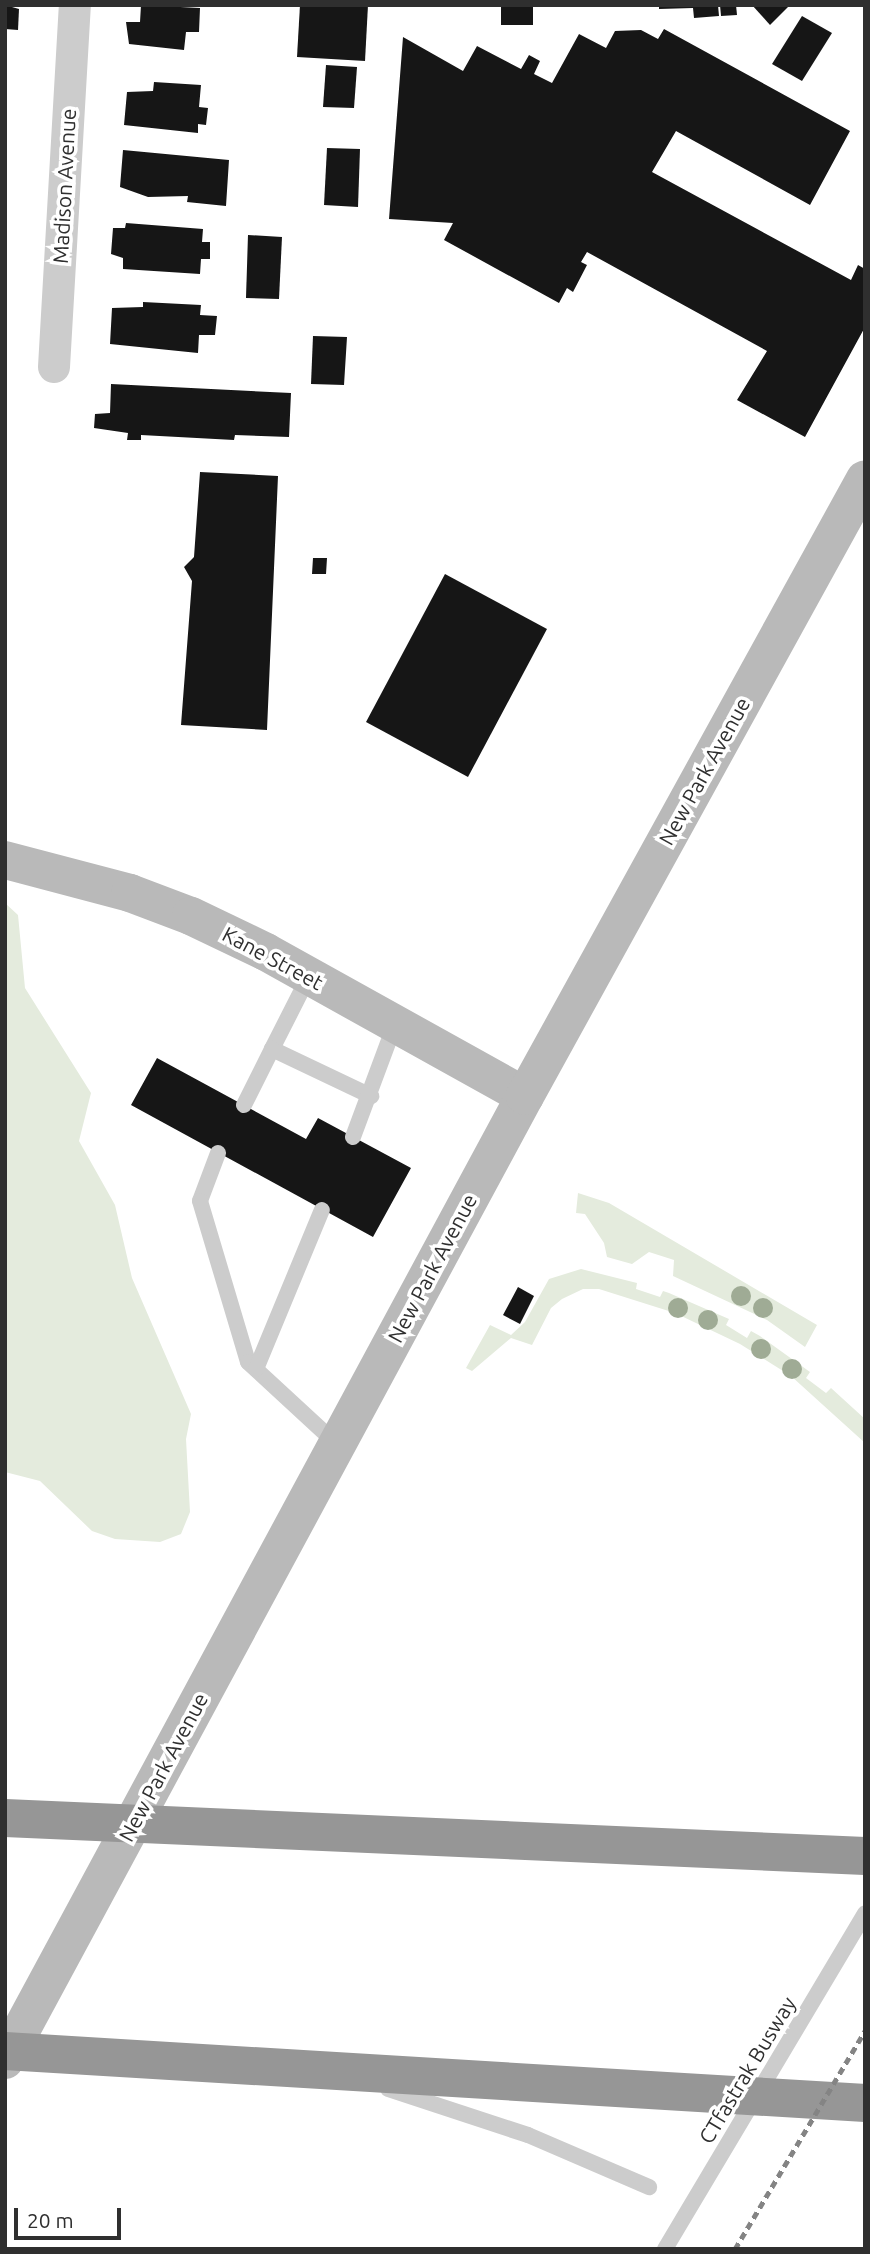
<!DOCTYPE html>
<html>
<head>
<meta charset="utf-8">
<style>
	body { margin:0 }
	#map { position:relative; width:870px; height:2254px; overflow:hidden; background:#fff; font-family:Ubuntu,sans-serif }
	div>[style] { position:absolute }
	.green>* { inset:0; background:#e4ebdd }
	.building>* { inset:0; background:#161616 }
	.lane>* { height:16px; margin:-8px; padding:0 8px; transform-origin:8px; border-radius:8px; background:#ccc }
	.street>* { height:32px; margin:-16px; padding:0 16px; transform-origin:16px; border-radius:16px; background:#ccc }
	.secondary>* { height:38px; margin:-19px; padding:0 19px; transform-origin:19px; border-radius:19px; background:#b9b9b9 }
	.highway>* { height:38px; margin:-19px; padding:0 19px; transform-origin:19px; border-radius:19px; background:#969696 }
	.rail>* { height:5px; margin-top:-2.5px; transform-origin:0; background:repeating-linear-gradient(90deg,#848484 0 7px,transparent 0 12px) }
	.trees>* { width:20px; height:20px; margin:-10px; border-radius:50%; background:#9fab95 }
	span { translate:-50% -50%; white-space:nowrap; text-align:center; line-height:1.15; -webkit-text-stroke:7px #fff; paint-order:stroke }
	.street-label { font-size:21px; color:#2f2f2f }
	.frame { position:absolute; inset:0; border:7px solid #2f2f2f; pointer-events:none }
	.scale { position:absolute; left:14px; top:2208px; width:107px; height:32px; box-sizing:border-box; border:4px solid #2f2f2f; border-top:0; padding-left:9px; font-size:21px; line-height:24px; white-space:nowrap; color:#2f2f2f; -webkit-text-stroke:5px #fff; paint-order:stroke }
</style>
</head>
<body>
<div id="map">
	<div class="green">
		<div style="clip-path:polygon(5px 903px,18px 915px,25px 988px,91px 1093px,79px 1141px,115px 1205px,132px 1278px,191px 1414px,186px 1439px,190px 1512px,181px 1534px,160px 1542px,115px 1539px,92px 1531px,40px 1481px,5px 1472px)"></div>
		<div style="clip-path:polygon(578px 1193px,609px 1203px,817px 1325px,805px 1347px,767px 1320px,673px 1276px,674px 1260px,649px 1252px,632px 1264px,607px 1257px,604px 1243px,585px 1214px,576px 1213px)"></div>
		<div style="clip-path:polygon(581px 1269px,637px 1283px,636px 1289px,660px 1297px,663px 1291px,669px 1293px,729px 1319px,726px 1325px,747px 1338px,751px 1331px,760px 1336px,810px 1372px,806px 1378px,826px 1393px,831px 1388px,865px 1419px,865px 1443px,791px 1376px,740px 1344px,675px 1313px,599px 1289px,583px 1289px,562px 1299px,551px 1308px,532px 1345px,511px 1338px,472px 1371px,466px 1368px,490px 1325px,511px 1335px,525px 1322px,549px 1279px)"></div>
	</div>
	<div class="building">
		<div style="clip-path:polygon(5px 5px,19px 9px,18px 30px,5px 29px)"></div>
		<div style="clip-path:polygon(141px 5px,200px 8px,199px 32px,186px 32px,184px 50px,129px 44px,126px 22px,140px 22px)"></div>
		<div style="clip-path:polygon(300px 5px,368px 5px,365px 61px,297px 57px)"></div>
		<div style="clip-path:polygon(501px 5px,533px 5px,533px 25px,501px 25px)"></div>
		<div style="clip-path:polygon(659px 5px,718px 5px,719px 16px,694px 18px,693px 8px,659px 9px)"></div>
		<div style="clip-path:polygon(720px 5px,736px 5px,737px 15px,721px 16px)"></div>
		<div style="clip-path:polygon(752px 5px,790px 5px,770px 25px)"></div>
		<div style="clip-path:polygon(802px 16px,832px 33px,802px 81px,772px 64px)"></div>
		<div style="clip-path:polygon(664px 29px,850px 131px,810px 205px,676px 131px,652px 172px,851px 280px,858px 265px,865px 269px,865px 327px,805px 437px,737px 400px,767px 351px,587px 252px,581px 262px,587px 265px,573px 292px,567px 288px,559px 303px,444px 240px,453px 223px,389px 219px,403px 37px,463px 71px,477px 46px,521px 69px,529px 55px,540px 61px,534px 74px,552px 83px,579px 34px,606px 48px,615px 31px,641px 30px,658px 39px)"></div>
		<div style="clip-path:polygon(326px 65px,357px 67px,354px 108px,323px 107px)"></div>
		<div style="clip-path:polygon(154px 82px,201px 85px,199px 107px,208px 108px,206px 125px,198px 124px,198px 133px,124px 125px,127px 92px,153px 91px)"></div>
		<div style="clip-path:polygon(327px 148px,360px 149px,358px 207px,324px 205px)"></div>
		<div style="clip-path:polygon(123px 150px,229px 160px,226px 206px,187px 202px,188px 196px,148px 197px,120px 187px)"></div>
		<div style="clip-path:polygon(126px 223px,203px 229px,202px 242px,210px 242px,210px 259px,201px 259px,200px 274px,123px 269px,123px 258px,111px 254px,113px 228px,125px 228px)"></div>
		<div style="clip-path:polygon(248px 235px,282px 237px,279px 299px,246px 298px)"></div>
		<div style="clip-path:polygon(143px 302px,201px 305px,200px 315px,217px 316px,215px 335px,199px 335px,198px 353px,110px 344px,112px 308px,143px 307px)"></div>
		<div style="clip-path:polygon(313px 336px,347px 337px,344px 385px,311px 384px)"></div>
		<div style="clip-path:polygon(111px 384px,291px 393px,289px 437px,235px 435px,234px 440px,141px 435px,141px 440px,127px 440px,128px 433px,94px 428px,95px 414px,110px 413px)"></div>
		<div style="clip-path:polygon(200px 472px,278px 476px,267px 730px,181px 725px,192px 581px,184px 567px,194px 557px)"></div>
		<div style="clip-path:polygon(313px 558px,327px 558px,326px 574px,312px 574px)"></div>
		<div style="clip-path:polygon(445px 574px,547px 629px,468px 777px,366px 722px)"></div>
		<div style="clip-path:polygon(157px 1058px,306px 1139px,318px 1118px,411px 1168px,373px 1237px,131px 1105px)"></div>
		<div style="clip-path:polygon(518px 1287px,534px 1296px,520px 1324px,503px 1315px)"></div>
	</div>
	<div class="lane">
		<div style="left:309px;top:976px;width:82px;rotate:116.9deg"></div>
		<div style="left:272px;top:1049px;width:110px;rotate:25.4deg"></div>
		<div style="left:244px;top:1105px;width:63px;rotate:-63.4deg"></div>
		<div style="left:353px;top:1137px;width:121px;rotate:-69.6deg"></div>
		<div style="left:218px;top:1153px;width:51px;rotate:110.6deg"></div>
		<div style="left:200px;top:1201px;width:168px;rotate:73.4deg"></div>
		<div style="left:248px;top:1362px;width:121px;rotate:42.7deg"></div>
		<div style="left:256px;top:1369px;width:172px;rotate:-67.5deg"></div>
		<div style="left:388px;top:2089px;width:147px;rotate:18.2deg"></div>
		<div style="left:528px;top:2135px;width:132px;rotate:23.3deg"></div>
		<div style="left:665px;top:2249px;width:391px;rotate:-59.2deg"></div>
	</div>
	<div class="street">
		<div style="left:54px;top:367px;width:363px;rotate:-86.7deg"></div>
	</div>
	<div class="secondary">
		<div style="left:5px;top:860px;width:129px;rotate:14.8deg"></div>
		<div style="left:130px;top:893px;width:65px;rotate:20.7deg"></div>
		<div style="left:191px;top:916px;width:83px;rotate:25.6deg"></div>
		<div style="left:266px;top:952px;width:296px;rotate:29.1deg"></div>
		<div style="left:5px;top:2060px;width:1095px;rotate:-61.66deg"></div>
		<div style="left:525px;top:1096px;width:704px;rotate:-61.14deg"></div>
	</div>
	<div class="highway">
		<div style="left:5px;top:1818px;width:861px;rotate:2.53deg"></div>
		<div style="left:5px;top:2051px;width:862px;rotate:3.46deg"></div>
	</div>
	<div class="rail">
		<div style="left:735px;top:2249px;width:254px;rotate:-59.2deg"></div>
	</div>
	<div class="trees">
		<div style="left:741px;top:1296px"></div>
		<div style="left:678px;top:1308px"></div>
		<div style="left:763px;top:1308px"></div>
		<div style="left:708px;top:1320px"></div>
		<div style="left:761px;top:1349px"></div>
		<div style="left:792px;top:1369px"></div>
	</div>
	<div class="street-label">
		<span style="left:64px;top:186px;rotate:-87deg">Madison Avenue</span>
		<span style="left:704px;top:771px;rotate:-61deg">New Park Avenue</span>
		<span style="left:273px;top:958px;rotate:28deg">Kane Street</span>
		<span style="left:432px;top:1268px;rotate:-62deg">New Park Avenue</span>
		<span style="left:163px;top:1767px;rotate:-62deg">New Park Avenue</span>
		<span style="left:747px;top:2070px;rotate:-59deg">CTfastrak Busway</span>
	</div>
	<div class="frame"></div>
	<div class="scale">20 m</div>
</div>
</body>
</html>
